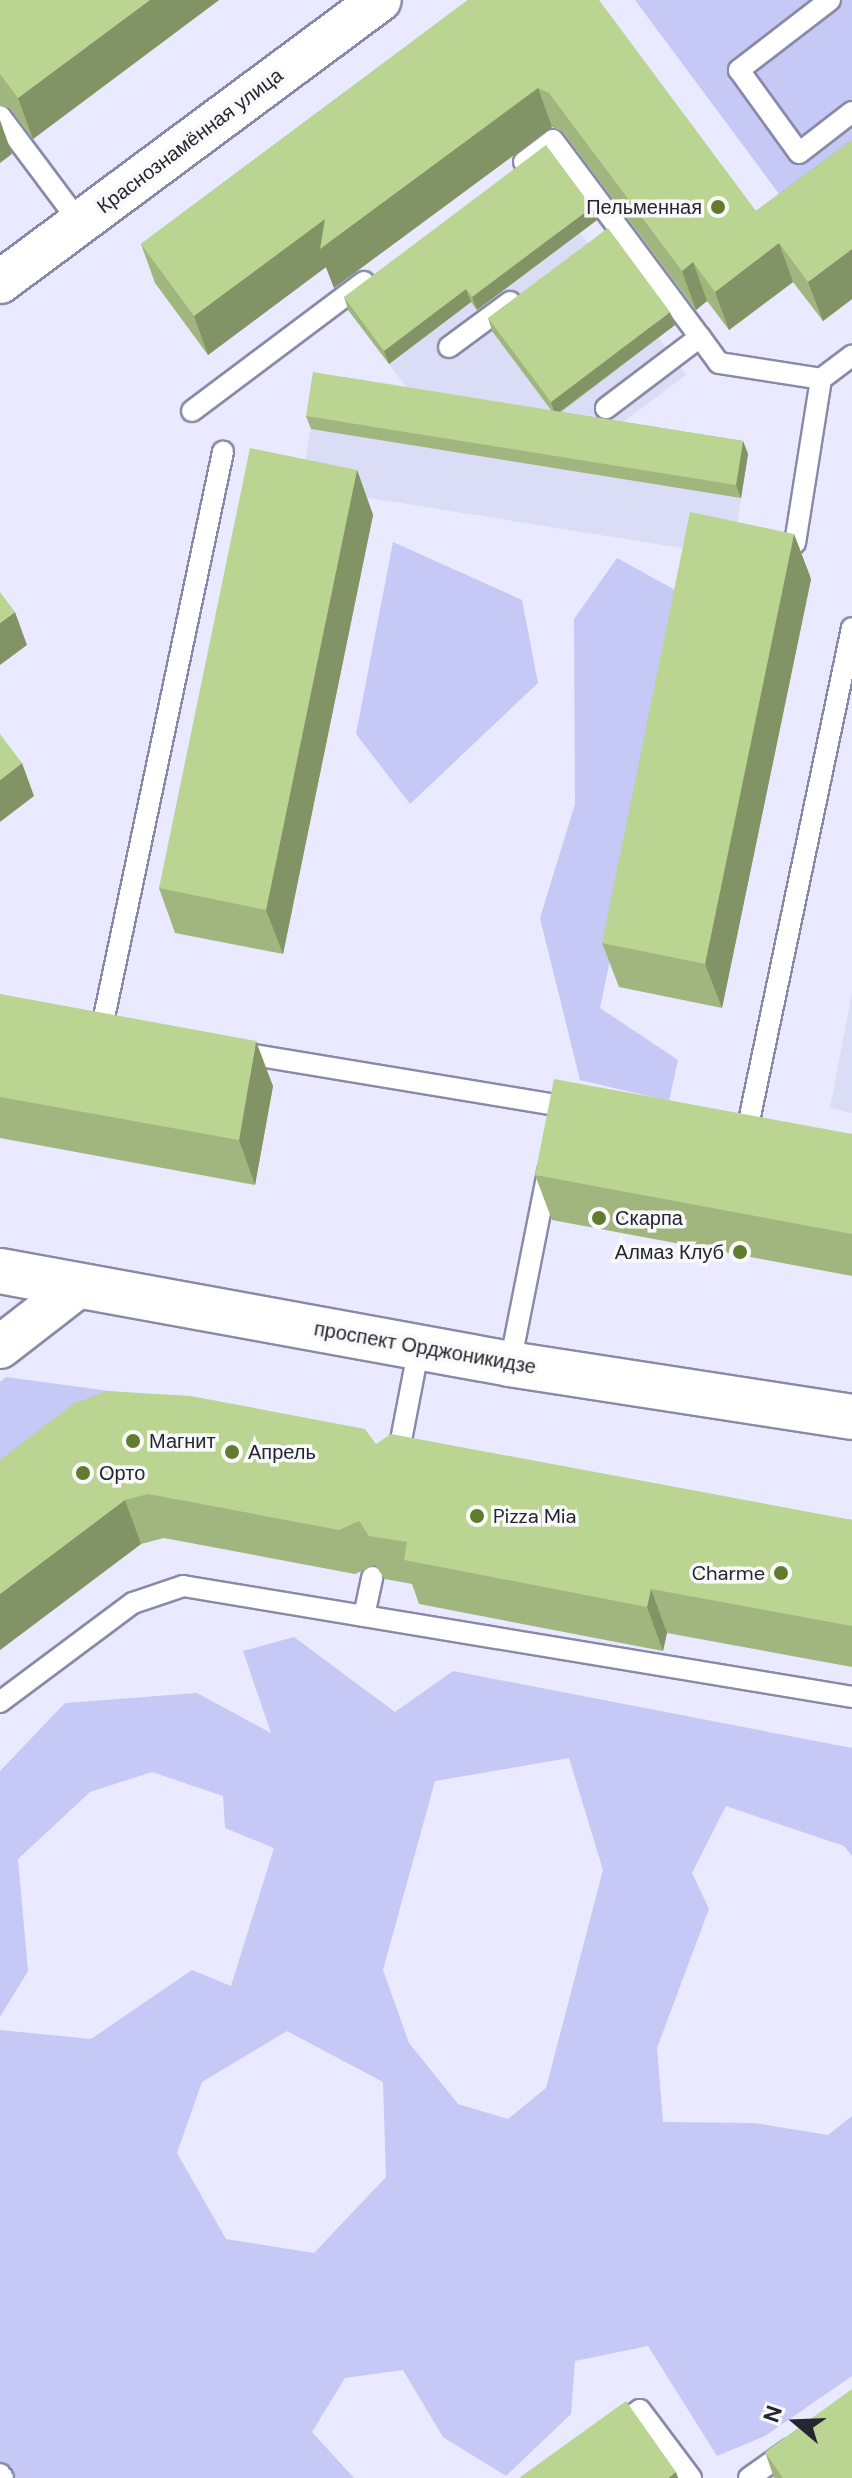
<!DOCTYPE html>
<html>
<head>
<meta charset="utf-8">
<style>
	body { margin:0 }
	#map { position:relative; width:852px; height:2478px; overflow:hidden; background:#e9eaff; font-family:"DM Sans",sans-serif }
	div>[style] { position:absolute }
	.built>* { inset:0; background:#dbdcf5 }
	.green>* { inset:0; background:#c6c8f6 }
	.roads { filter:drop-shadow(2px 0 #898aa9) drop-shadow(-2px 0 #898aa9) drop-shadow(0 2px #898aa9) drop-shadow(0 -2px #898aa9) }
	.service>* { height:20px; margin:-10px; padding:0 10px; transform-origin:10px; border-radius:10px; background:#fff }
	.minor>* { height:42px; margin:-21px; padding:0 21px; transform-origin:21px; border-radius:21px; background:#fff }
	.tertiary>* { height:44px; margin:-22px; padding:0 22px; transform-origin:22px; border-radius:22px; background:#fff }
	.wall>* { inset:0; background:#a0b67e }
	.shaded-wall>* { inset:0; background:#829466 }
	.building>* { inset:0; background:#bad492 }
	.dots>* { width:22px; height:22px; translate:-50% -50%; box-sizing:border-box; border:4px solid #f9f9f9; border-radius:50% }
	span { translate:-50% -50%; white-space:nowrap; text-align:center; line-height:1.15; -webkit-text-stroke:7px #f9f9f9; paint-order:stroke }
	.street-label { font-size:20px; color:#262632 }
	.poi-label { font-size:20px; color:#262632 }
	.right { translate:-100% -50%; text-align:right }
	.left { translate:0 -50%; text-align:left }
	.north { position:absolute; left:756px; top:2382px; width:80px; height:80px; -webkit-text-stroke:6px #f9f9f9; paint-order:stroke; rotate:289deg; font-size:22px; font-weight:700; line-height:32px; text-align:center; color:#262632 }
	.north::after { content:''; display:block; margin:auto; width:28px; height:36px; background:#262632; clip-path:polygon(50% 0,100% 100%,50% 72%,0 100%) }
</style>
</head>
<body>
<div id="map">
	<div class="built">
		<div style="clip-path:polygon(544px 184px,686px 375px,610px 432px,748px 454px,732px 556px,301px 487px,318px 385px,416px 400px,358px 323px)"></div>
		<div style="clip-path:polygon(852px 993px,852px 1113px,830px 1108px)"></div>
	</div>
	<div class="green">
		<div style="clip-path:polygon(635px 0,852px 0,852px 171px,794px 214px)"></div>
		<div style="clip-path:polygon(393px 542px,522px 600px,538px 683px,410px 804px,356px 734px)"></div>
		<div style="clip-path:polygon(617px 558px,686px 596px,600px 1008px,678px 1060px,669px 1101px,580px 1080px,540px 918px,575px 804px,574px 619px)"></div>
		<div style="clip-path:polygon(6px 1377px,124px 1393px,0 1484px,0 1382px)"></div>
		<div style="clip-path:polygon(evenodd,294px 1637px,395px 1712px,453px 1671px,852px 1748px,852px 1856px,844px 1846px,726px 1806px,692px 1873px,709px 1909px,657px 2048px,663px 2122px,754px 2123px,828px 2135px,852px 2116px,852px 2376px,765px 2436px,717px 2456px,648px 2346px,575px 2361px,571px 2414px,506px 2476px,443px 2437px,403px 2370px,345px 2378px,312px 2432px,354px 2478px,0 2478px,0 2030px,91px 2039px,192px 1970px,231px 1986px,274px 1848px,225px 1828px,223px 1796px,152px 1772px,90px 1792px,18px 1859px,28px 1971px,0 2017px,0 1771px,65px 1703px,197px 1693px,271px 1733px,243px 1651px,294px 1637px,569px 1758px,603px 1870px,546px 2088px,508px 2119px,458px 2104px,409px 2043px,383px 1970px,435px 1781px,569px 1758px,294px 1637px,287px 2031px,383px 2082px,386px 2177px,314px 2253px,226px 2239px,177px 2153px,202px 2082px,287px 2031px)"></div>
	</div>
	<div class="roads">
		<div class="service">
			<div style="left:830px;top:0;width:115px;rotate:142.4deg"></div>
			<div style="left:739px;top:70px;width:102px;rotate:54.1deg"></div>
			<div style="left:799px;top:153px;width:67px;rotate:-37.7deg"></div>
			<div style="left:0;top:116px;width:134px;rotate:53.2deg"></div>
			<div style="left:524px;top:162px;width:36px;rotate:-37deg"></div>
			<div style="left:553px;top:140px;width:246px;rotate:53.3deg"></div>
			<div style="left:700px;top:337px;width:118px;rotate:142.9deg"></div>
			<div style="left:700px;top:337px;width:32px;rotate:54deg"></div>
			<div style="left:719px;top:363px;width:103px;rotate:8.9deg"></div>
			<div style="left:821px;top:379px;width:166px;rotate:99deg"></div>
			<div style="left:449px;top:347px;width:76px;rotate:-36.4deg"></div>
			<div style="left:821px;top:379px;width:39px;rotate:-37deg"></div>
			<div style="left:192px;top:411px;width:215px;rotate:-36.9deg"></div>
			<div style="left:102px;top:1027px;width:588px;rotate:-78.12deg"></div>
			<div style="left:236px;top:1052px;width:344px;rotate:9.4deg"></div>
			<div style="left:745px;top:1140px;width:523px;rotate:-78.2deg"></div>
			<div style="left:510px;top:1364px;width:196px;rotate:-78.8deg"></div>
			<div style="left:397px;top:1461px;width:116px;rotate:-79.1deg"></div>
			<div style="left:364px;top:1616px;width:40px;rotate:-78deg"></div>
			<div style="left:0;top:1702px;width:166px;rotate:-36.7deg"></div>
			<div style="left:133px;top:1603px;width:53px;rotate:-18.8deg"></div>
			<div style="left:183px;top:1586px;width:678px;rotate:9.42deg"></div>
			<div style="left:612px;top:2430px;width:34px;rotate:-36deg"></div>
			<div style="left:640px;top:2410px;width:85px;rotate:53.1deg"></div>
			<div style="left:0;top:2474px;width:5px;rotate:53deg"></div>
			<div style="left:749px;top:2478px;width:50px;rotate:-35.3deg"></div>
		</div>
		<div class="minor">
			<div style="left:0;top:282px;width:473px;rotate:-36.6deg"></div>
			<div style="left:0;top:1347px;width:101px;rotate:-37.8deg"></div>
		</div>
		<div class="tertiary">
			<div style="left:0;top:1271px;width:518px;rotate:10.33deg"></div>
			<div style="left:510px;top:1364px;width:346px;rotate:8.8deg"></div>
		</div>
	</div>
	<div class="wall">
		<div style="clip-path:polygon(0 0,219px 0,33px 139px,10px 108px,0 106px)"></div>
		<div style="clip-path:polygon(468px 0,756px 211px,852px 140px,852px 299px,823px 321px,793px 282px,729px 330px,707px 301px,696px 310px,563px 132px,552px 127px,334px 288px,326px 267px,208px 355px,155px 283px,141px 244px)"></div>
		<div style="clip-path:polygon(597px 220px,477px 310px,471px 302px,389px 364px,348px 310px,344px 297px)"></div>
		<div style="clip-path:polygon(488px 318px,675px 325px,561px 412px,743px 441px,748px 454px,741px 498px,311px 429px,306px 416px,551px 410px,492px 331px)"></div>
		<div style="clip-path:polygon(357px 470px,373px 515px,283px 954px,175px 933px,159px 888px)"></div>
		<div style="clip-path:polygon(794px 534px,811px 579px,722px 1008px,619px 987px,602px 943px)"></div>
		<div style="clip-path:polygon(0 994px,273px 1086px,255px 1185px,0 1138px)"></div>
		<div style="clip-path:polygon(852px 1134px,852px 1276px,552px 1220px,535px 1175px)"></div>
		<div style="clip-path:polygon(376px 1444px,852px 1520px,852px 1667px,667px 1633px,663px 1651px,419px 1604px,412px 1584px,385px 1579px,375px 1565px,355px 1574px,164px 1538px,141px 1544px,0 1650px,0 1460px)"></div>
		<div style="clip-path:polygon(765px 2452px,852px 2478px,774px 2478px)"></div>
	</div>
	<div class="shaded-wall">
		<div style="clip-path:polygon(150px 0,219px 0,33px 139px,18px 98px)"></div>
		<div style="clip-path:polygon(538px 88px,552px 127px,334px 288px,326px 267px,208px 355px,194px 316px,325px 219px)"></div>
		<div style="clip-path:polygon(0 120px,12px 154px,0 163px)"></div>
		<div style="clip-path:polygon(592px 207px,597px 220px,477px 310px,472px 297px)"></div>
		<div style="clip-path:polygon(779px 243px,793px 282px,729px 330px,715px 292px)"></div>
		<div style="clip-path:polygon(852px 249px,852px 299px,823px 321px,808px 282px)"></div>
		<div style="clip-path:polygon(693px 262px,707px 301px,696px 310px,682px 271px)"></div>
		<div style="clip-path:polygon(466px 289px,471px 302px,389px 364px,384px 351px)"></div>
		<div style="clip-path:polygon(670px 312px,675px 325px,555px 415px,551px 402px)"></div>
		<div style="clip-path:polygon(743px 441px,748px 454px,741px 498px,736px 485px)"></div>
		<div style="clip-path:polygon(357px 470px,373px 515px,283px 954px,266px 910px)"></div>
		<div style="clip-path:polygon(794px 534px,811px 579px,722px 1008px,705px 964px)"></div>
		<div style="clip-path:polygon(15px 612px,27px 645px,0 665px,0 623px)"></div>
		<div style="clip-path:polygon(22px 763px,34px 796px,0 822px,0 780px)"></div>
		<div style="clip-path:polygon(256px 1041px,273px 1086px,255px 1185px,239px 1140px)"></div>
		<div style="clip-path:polygon(125px 1500px,141px 1544px,0 1650px,0 1594px)"></div>
		<div style="clip-path:polygon(651px 1589px,667px 1633px,663px 1651px,647px 1607px)"></div>
		<div style="clip-path:polygon(676px 2472px,678px 2478px,668px 2478px)"></div>
	</div>
	<div class="building">
		<div style="clip-path:polygon(0 0,150px 0,18px 98px,0 74px)"></div>
		<div style="clip-path:polygon(468px 0,599px 0,756px 211px,852px 140px,852px 249px,808px 282px,779px 243px,715px 292px,693px 262px,682px 271px,549px 93px,538px 88px,320px 249px,325px 219px,194px 316px,141px 244px)"></div>
		<div style="clip-path:polygon(546px 145px,592px 207px,472px 297px,466px 289px,384px 351px,344px 297px)"></div>
		<div style="clip-path:polygon(608px 228px,670px 312px,551px 402px,488px 318px)"></div>
		<div style="clip-path:polygon(313px 372px,743px 441px,736px 485px,306px 416px)"></div>
		<div style="clip-path:polygon(250px 448px,357px 470px,266px 910px,159px 888px)"></div>
		<div style="clip-path:polygon(690px 512px,794px 534px,705px 964px,602px 943px)"></div>
		<div style="clip-path:polygon(0 592px,15px 612px,0 623px)"></div>
		<div style="clip-path:polygon(0 734px,22px 763px,0 780px)"></div>
		<div style="clip-path:polygon(0 994px,256px 1041px,239px 1140px,0 1097px)"></div>
		<div style="clip-path:polygon(554px 1079px,852px 1134px,852px 1234px,535px 1175px)"></div>
		<div style="clip-path:polygon(107px 1391px,191px 1396px,365px 1429px,376px 1444px,391px 1434px,852px 1520px,852px 1626px,651px 1589px,647px 1607px,404px 1560px,407px 1542px,369px 1536px,359px 1521px,339px 1530px,148px 1494px,125px 1500px,0 1594px,0 1460px,73px 1404px)"></div>
		<div style="clip-path:polygon(852px 2389px,852px 2478px,783px 2478px,765px 2452px)"></div>
		<div style="clip-path:polygon(626px 2401px,676px 2472px,668px 2478px,519px 2478px)"></div>
	</div>
	<div class="dots">
		<div style="left:718px;top:207px;background:#617b2f"></div>
		<div style="left:599px;top:1218px;background:#617b2f"></div>
		<div style="left:740px;top:1252px;background:#617b2f"></div>
		<div style="left:133px;top:1441px;background:#617b2f"></div>
		<div style="left:232px;top:1452px;background:#617b2f"></div>
		<div style="left:83px;top:1473px;background:#617b2f"></div>
		<div style="left:477px;top:1516px;background:#617b2f"></div>
		<div style="left:781px;top:1573px;background:#617b2f"></div>
	</div>
	<div class="street-label">
		<span style="left:190px;top:141px;rotate:-37deg">Краснознамённая улица</span>
		<span style="left:425px;top:1348px;rotate:10deg">проспект Орджоникидзе</span>
	</div>
	<div class="poi-label">
		<span class="right" style="left:702px;top:207px">Пельменная</span>
		<span class="left" style="left:615px;top:1218px">Скарпа</span>
		<span class="right" style="left:724px;top:1252px">Алмаз Клуб</span>
		<span class="left" style="left:149px;top:1441px">Магнит</span>
		<span class="left" style="left:248px;top:1452px">Апрель</span>
		<span class="left" style="left:99px;top:1473px">Орто</span>
		<span class="left" style="left:493px;top:1516px">Pizza Mia</span>
		<span class="right" style="left:765px;top:1573px">Charme</span>
	</div>
	<div class="north">N</div>
</div>
</body>
</html>
